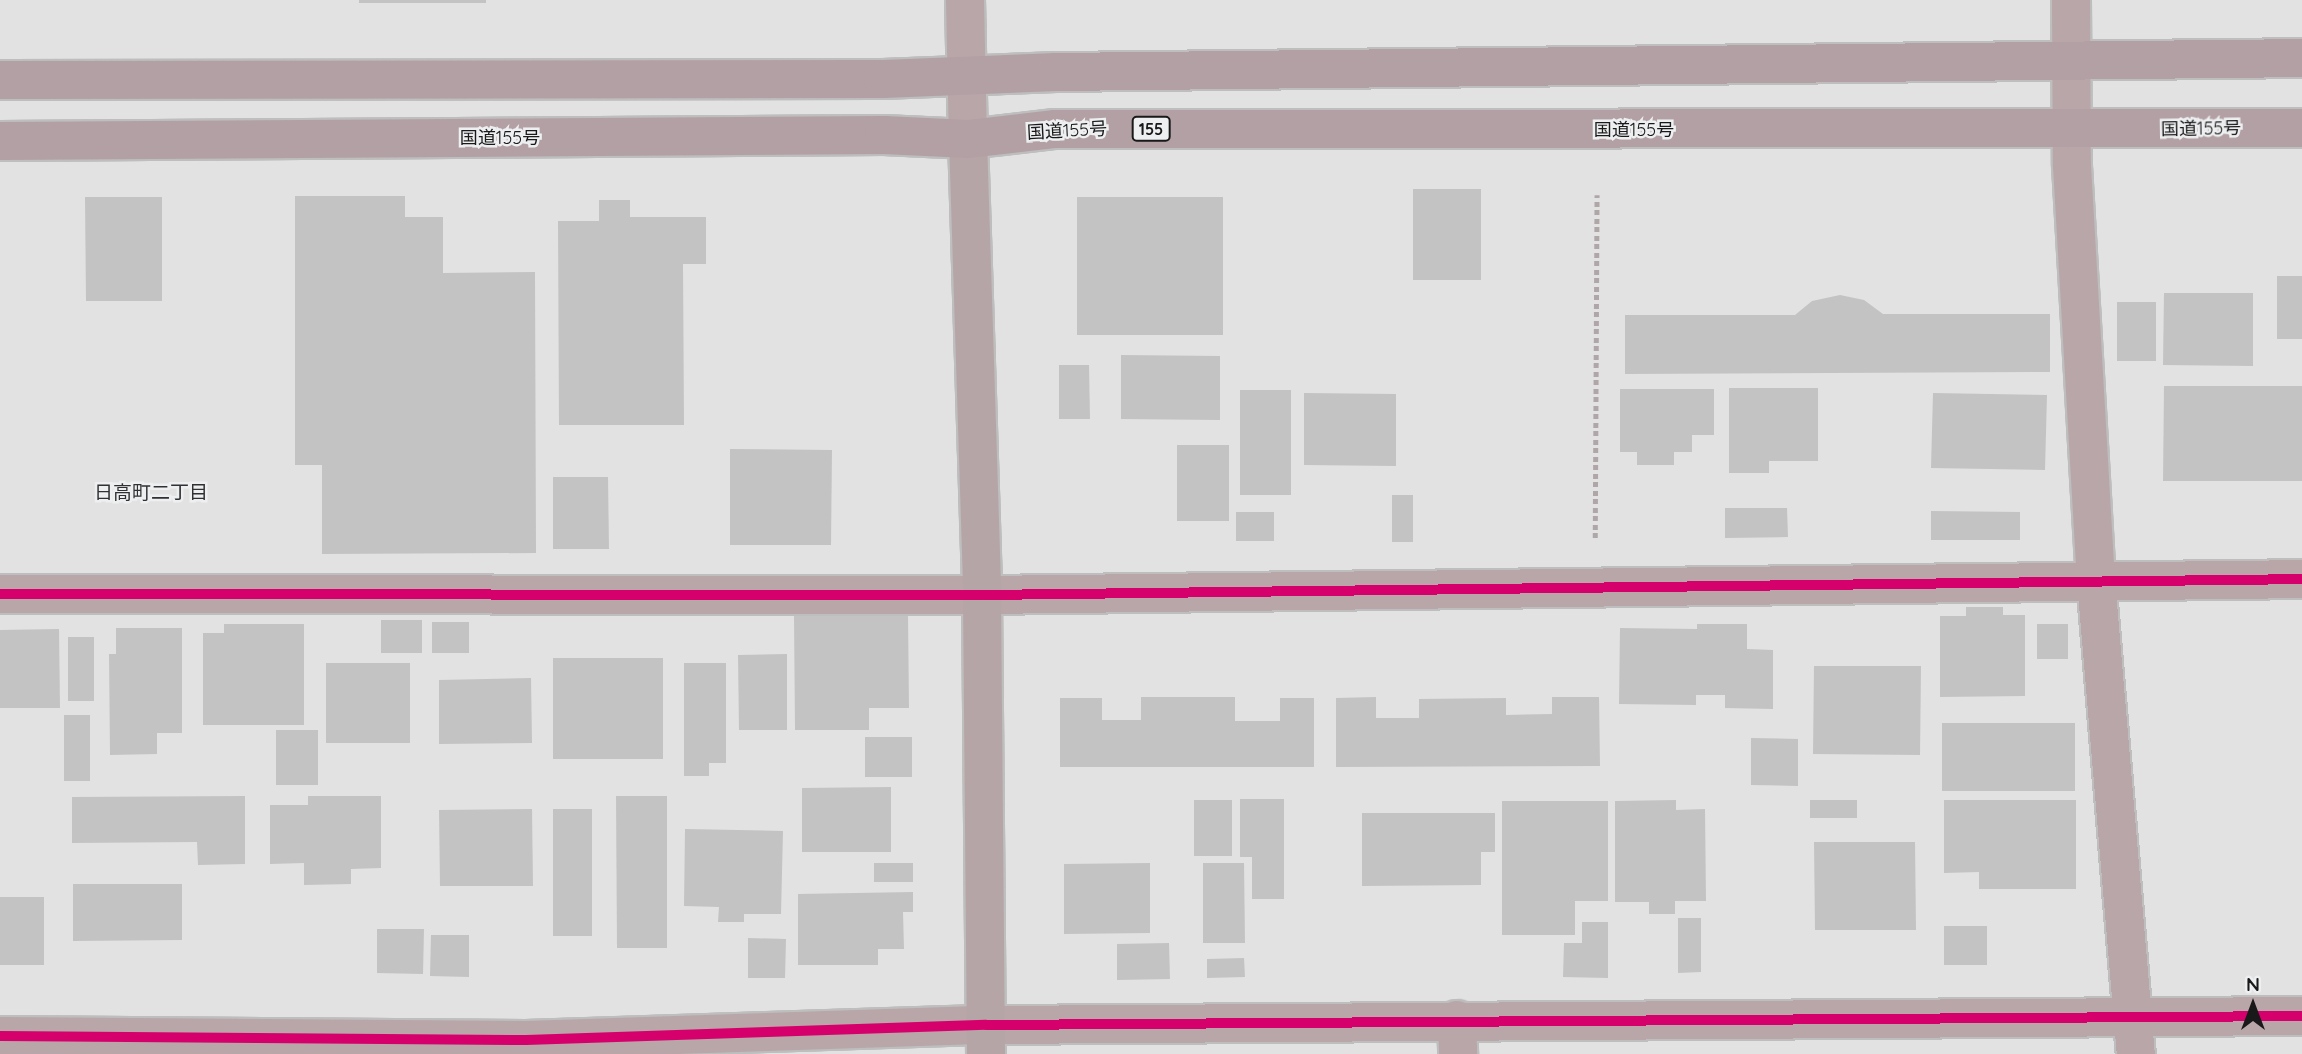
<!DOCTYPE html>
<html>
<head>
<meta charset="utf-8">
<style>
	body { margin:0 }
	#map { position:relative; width:2302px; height:1054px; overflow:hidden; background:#e2e2e2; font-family:Quicksand,"Noto Sans JP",sans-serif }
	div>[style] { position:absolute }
	.building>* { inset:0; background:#c3c3c3 }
	.path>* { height:4.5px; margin-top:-2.25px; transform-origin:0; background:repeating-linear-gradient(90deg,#afa6a7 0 5px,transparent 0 8.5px) }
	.roads { filter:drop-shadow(2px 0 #bebebe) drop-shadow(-2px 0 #bebebe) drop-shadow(0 2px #bebebe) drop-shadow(0 -2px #bebebe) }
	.street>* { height:38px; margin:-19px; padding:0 19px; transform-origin:19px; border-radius:19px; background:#b8a6a9 }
	.secondary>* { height:38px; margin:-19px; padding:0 19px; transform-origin:19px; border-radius:19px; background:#b6a5a7 }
	.highway>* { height:38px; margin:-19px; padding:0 19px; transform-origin:19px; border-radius:19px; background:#b2a0a4 }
	.cycleway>* { height:10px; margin:-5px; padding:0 5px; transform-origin:5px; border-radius:5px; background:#d6006c }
	span { translate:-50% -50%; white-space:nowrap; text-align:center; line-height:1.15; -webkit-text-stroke:5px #eeeff0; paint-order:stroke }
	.shield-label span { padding:2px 5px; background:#eeeff0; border:2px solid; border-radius:5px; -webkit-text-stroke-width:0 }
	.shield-label { font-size:16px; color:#19191a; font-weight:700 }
	.street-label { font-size:18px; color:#19191a }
	.neighbourhood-label { font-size:19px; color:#303132 }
	.north { position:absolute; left:2218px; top:970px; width:70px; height:70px; -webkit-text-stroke:5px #eeeff0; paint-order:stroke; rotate:0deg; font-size:19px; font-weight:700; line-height:28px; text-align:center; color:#19191a }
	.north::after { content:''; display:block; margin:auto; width:24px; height:32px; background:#19191a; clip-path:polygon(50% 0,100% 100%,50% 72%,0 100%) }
</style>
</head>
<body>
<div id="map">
	<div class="building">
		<div style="clip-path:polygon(359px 0,486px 0,486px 3px,359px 3px)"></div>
		<div style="clip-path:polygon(1413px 189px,1481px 189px,1481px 280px,1413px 280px)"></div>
		<div style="clip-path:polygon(295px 196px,405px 196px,405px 217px,443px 217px,443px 273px,535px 272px,536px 553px,322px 554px,322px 465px,295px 465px)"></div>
		<div style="clip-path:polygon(85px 197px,162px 197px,162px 301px,86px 301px)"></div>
		<div style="clip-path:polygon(1077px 197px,1223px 197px,1223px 335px,1077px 335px)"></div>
		<div style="clip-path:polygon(599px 200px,630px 200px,630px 217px,706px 217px,706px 264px,683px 264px,684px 425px,559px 425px,558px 221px,599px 221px)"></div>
		<div style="clip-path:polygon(2277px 276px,2302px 276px,2302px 339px,2277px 339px)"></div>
		<div style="clip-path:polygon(2164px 293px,2253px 293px,2253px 366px,2163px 365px)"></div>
		<div style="clip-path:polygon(1840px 295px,1864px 300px,1883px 314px,2050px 314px,2050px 372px,1625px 374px,1625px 315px,1795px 315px,1812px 301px)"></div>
		<div style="clip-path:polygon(2117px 302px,2156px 302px,2156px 361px,2117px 361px)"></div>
		<div style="clip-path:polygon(1121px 355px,1220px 356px,1220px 420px,1121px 419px)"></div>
		<div style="clip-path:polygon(1059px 365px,1089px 365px,1090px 419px,1059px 419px)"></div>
		<div style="clip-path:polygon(2164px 386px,2302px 386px,2302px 481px,2163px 481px)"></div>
		<div style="clip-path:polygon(1729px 388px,1818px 388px,1818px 461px,1769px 461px,1769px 473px,1729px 473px)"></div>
		<div style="clip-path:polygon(1620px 389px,1714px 389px,1714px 435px,1692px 435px,1692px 452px,1674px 452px,1674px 465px,1637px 465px,1637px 452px,1620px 452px)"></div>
		<div style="clip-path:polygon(1240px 390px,1291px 390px,1291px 495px,1240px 495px)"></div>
		<div style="clip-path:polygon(1304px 393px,1396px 394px,1396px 466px,1304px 465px)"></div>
		<div style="clip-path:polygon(1933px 393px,2047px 395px,2045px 470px,1931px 468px)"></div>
		<div style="clip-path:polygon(1177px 445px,1229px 445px,1229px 521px,1177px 521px)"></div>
		<div style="clip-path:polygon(730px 449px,832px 450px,831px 545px,730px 545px)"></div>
		<div style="clip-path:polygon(553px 477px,608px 477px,609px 549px,553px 549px)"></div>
		<div style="clip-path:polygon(1392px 495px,1413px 495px,1413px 542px,1392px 542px)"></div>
		<div style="clip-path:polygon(1725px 508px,1787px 508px,1788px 537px,1725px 538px)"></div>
		<div style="clip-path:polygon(1931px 511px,2020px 512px,2020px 540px,1931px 540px)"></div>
		<div style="clip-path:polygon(1236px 512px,1274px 512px,1274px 541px,1236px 541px)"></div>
		<div style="clip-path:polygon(1966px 607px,2003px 607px,2003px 615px,2025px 615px,2025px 696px,1940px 697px,1940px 616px,1966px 616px)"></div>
		<div style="clip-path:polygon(908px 615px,909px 708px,869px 708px,869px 730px,795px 730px,794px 616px)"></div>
		<div style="clip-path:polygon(381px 620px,422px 620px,422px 653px,381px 653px)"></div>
		<div style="clip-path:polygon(432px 622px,469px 622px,469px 653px,432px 653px)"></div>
		<div style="clip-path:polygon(224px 624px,304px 624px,304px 725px,203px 725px,203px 633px,224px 633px)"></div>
		<div style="clip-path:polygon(1697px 624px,1747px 624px,1747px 649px,1773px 650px,1773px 709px,1725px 708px,1725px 695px,1696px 695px,1696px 705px,1619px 704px,1620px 628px,1697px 629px)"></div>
		<div style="clip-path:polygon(2037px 624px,2068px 624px,2068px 659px,2037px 659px)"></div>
		<div style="clip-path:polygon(116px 628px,182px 628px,182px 733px,157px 733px,157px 754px,110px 755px,109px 654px,116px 654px)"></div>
		<div style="clip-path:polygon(59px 629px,60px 708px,0 708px,0 630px)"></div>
		<div style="clip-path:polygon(68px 637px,94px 637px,94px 701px,68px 701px)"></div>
		<div style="clip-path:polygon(787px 654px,787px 730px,739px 730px,738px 655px)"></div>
		<div style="clip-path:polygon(553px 658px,663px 658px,663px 759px,553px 759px)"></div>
		<div style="clip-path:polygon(326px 663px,410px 663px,410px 743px,326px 743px)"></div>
		<div style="clip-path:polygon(684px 663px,726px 663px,726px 763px,709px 763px,709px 776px,684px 776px)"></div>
		<div style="clip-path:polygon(1814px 666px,1921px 666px,1920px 755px,1813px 754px)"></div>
		<div style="clip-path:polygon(531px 678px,532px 743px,439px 744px,439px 680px)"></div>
		<div style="clip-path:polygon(1141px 697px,1235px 697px,1235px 721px,1280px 721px,1280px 698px,1314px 698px,1314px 767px,1060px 767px,1060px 698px,1102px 698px,1102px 720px,1141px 720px)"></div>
		<div style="clip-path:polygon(1376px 697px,1376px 718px,1419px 718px,1419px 699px,1506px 698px,1506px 715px,1552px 714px,1552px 697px,1599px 697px,1600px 766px,1336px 767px,1336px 698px)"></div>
		<div style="clip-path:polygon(64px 715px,90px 715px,90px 781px,64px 781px)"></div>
		<div style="clip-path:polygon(1942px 723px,2075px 723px,2075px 791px,1942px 791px)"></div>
		<div style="clip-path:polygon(276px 730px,318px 730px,318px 785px,276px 785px)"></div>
		<div style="clip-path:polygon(865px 737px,912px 737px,912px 777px,865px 777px)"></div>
		<div style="clip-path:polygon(1751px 738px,1798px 739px,1798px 786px,1751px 785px)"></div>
		<div style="clip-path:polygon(891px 787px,891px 852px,802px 852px,802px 788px)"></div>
		<div style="clip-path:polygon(245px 796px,245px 864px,198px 865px,197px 842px,72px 843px,72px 797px)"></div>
		<div style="clip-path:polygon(308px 796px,381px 796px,381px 868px,351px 869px,351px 884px,304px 885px,304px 863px,270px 864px,270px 805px,308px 805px)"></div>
		<div style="clip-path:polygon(616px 796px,667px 796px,667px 948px,617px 948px)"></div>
		<div style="clip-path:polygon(1240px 799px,1284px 799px,1284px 899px,1252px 899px,1252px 857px,1240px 857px)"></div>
		<div style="clip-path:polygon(1194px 800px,1232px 800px,1232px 856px,1194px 856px)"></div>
		<div style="clip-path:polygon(1676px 800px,1676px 810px,1705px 809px,1706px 901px,1675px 901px,1675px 914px,1649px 914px,1649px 902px,1615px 902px,1615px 801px)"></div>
		<div style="clip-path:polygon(1810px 800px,1857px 800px,1857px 818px,1810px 818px)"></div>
		<div style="clip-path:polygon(1944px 800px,2076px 800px,2076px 889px,1979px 889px,1979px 872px,1944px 873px)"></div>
		<div style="clip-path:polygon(1502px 801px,1608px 801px,1608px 901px,1575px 901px,1575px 935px,1502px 935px)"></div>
		<div style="clip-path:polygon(532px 809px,533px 886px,440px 886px,439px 810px)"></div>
		<div style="clip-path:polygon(553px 809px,592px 809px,592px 936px,553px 936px)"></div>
		<div style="clip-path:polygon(1362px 813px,1495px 813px,1495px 852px,1481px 852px,1481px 885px,1362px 886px)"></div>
		<div style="clip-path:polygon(685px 829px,783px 831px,781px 914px,744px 914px,744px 922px,718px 922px,719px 907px,684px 906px)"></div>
		<div style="clip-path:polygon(1814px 842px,1915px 842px,1916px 930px,1815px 930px)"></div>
		<div style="clip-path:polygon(874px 863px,913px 863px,913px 882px,874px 882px)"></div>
		<div style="clip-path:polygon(1150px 863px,1150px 933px,1064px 934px,1064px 864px)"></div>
		<div style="clip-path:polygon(1203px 863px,1244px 863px,1245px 943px,1203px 943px)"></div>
		<div style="clip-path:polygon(73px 884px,182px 884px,182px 940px,73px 941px)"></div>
		<div style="clip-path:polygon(913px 892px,913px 912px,903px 912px,904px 949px,878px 949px,878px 965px,798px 965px,798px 894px)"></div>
		<div style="clip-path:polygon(0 897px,44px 897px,44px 965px,0 965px)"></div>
		<div style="clip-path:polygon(1678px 918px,1701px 918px,1701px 972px,1678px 973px)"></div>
		<div style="clip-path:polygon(1582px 922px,1608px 922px,1608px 978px,1563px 977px,1564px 943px,1582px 943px)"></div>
		<div style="clip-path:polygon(1944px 926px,1987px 926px,1987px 965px,1944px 965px)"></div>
		<div style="clip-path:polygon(377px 929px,424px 929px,423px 974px,377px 973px)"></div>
		<div style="clip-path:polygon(431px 935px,469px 935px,469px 977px,430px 976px)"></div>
		<div style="clip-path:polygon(748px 938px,786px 939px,785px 978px,748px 978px)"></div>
		<div style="clip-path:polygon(1169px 943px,1170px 979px,1117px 980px,1117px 944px)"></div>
		<div style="clip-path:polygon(1244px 958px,1245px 977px,1207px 978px,1207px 959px)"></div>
	</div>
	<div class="path">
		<div style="left:1595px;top:538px;width:343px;rotate:-89.7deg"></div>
	</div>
	<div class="roads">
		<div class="street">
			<div style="left:965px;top:0;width:139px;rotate:88.8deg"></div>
			<div style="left:2071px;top:0;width:166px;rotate:89.7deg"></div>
			<div style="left:2072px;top:166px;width:415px;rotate:86.7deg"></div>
			<div style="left:2096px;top:580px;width:476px;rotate:85.2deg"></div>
			<div style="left:0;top:594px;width:982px;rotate:0.06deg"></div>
			<div style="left:982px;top:595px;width:1320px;rotate:-0.69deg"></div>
			<div style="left:1457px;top:1020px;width:34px;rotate:88deg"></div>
			<div style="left:0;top:1036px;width:526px;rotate:0.44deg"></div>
			<div style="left:526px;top:1040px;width:460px;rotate:-1.9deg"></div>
			<div style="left:986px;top:1025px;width:1316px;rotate:-0.39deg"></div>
		</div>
		<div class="secondary">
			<div style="left:968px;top:139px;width:456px;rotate:88.2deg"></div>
			<div style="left:982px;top:595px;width:459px;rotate:89.5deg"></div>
		</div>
		<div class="highway">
			<div style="left:0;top:80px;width:883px;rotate:-0.06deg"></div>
			<div style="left:883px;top:79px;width:173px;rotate:-2.3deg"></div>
			<div style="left:1056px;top:72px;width:1246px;rotate:-0.64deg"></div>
			<div style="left:0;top:141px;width:884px;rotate:-0.39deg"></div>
			<div style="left:884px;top:135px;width:84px;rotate:2.7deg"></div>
			<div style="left:968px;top:139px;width:88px;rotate:-6.6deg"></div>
			<div style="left:1055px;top:129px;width:1247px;rotate:-0.05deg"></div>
		</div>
	</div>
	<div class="cycleway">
		<div style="left:0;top:594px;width:982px;rotate:0.06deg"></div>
		<div style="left:982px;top:595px;width:1320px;rotate:-0.69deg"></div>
		<div style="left:0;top:1036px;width:526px;rotate:0.44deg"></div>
		<div style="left:526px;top:1040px;width:460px;rotate:-1.9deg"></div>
		<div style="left:986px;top:1025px;width:1316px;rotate:-0.39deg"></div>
	</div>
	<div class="shield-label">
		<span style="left:1151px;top:129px">155</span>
	</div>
	<div class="street-label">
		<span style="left:2201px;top:129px;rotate:-1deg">国道155号</span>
		<span style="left:1634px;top:130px">国道155号</span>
		<span style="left:1067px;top:131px;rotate:-3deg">国道155号</span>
		<span style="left:500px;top:138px">国道155号</span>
	</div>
	<div class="neighbourhood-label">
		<span style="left:151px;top:493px">日高町二丁目</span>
	</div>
	<div class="north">N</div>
</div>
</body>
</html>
